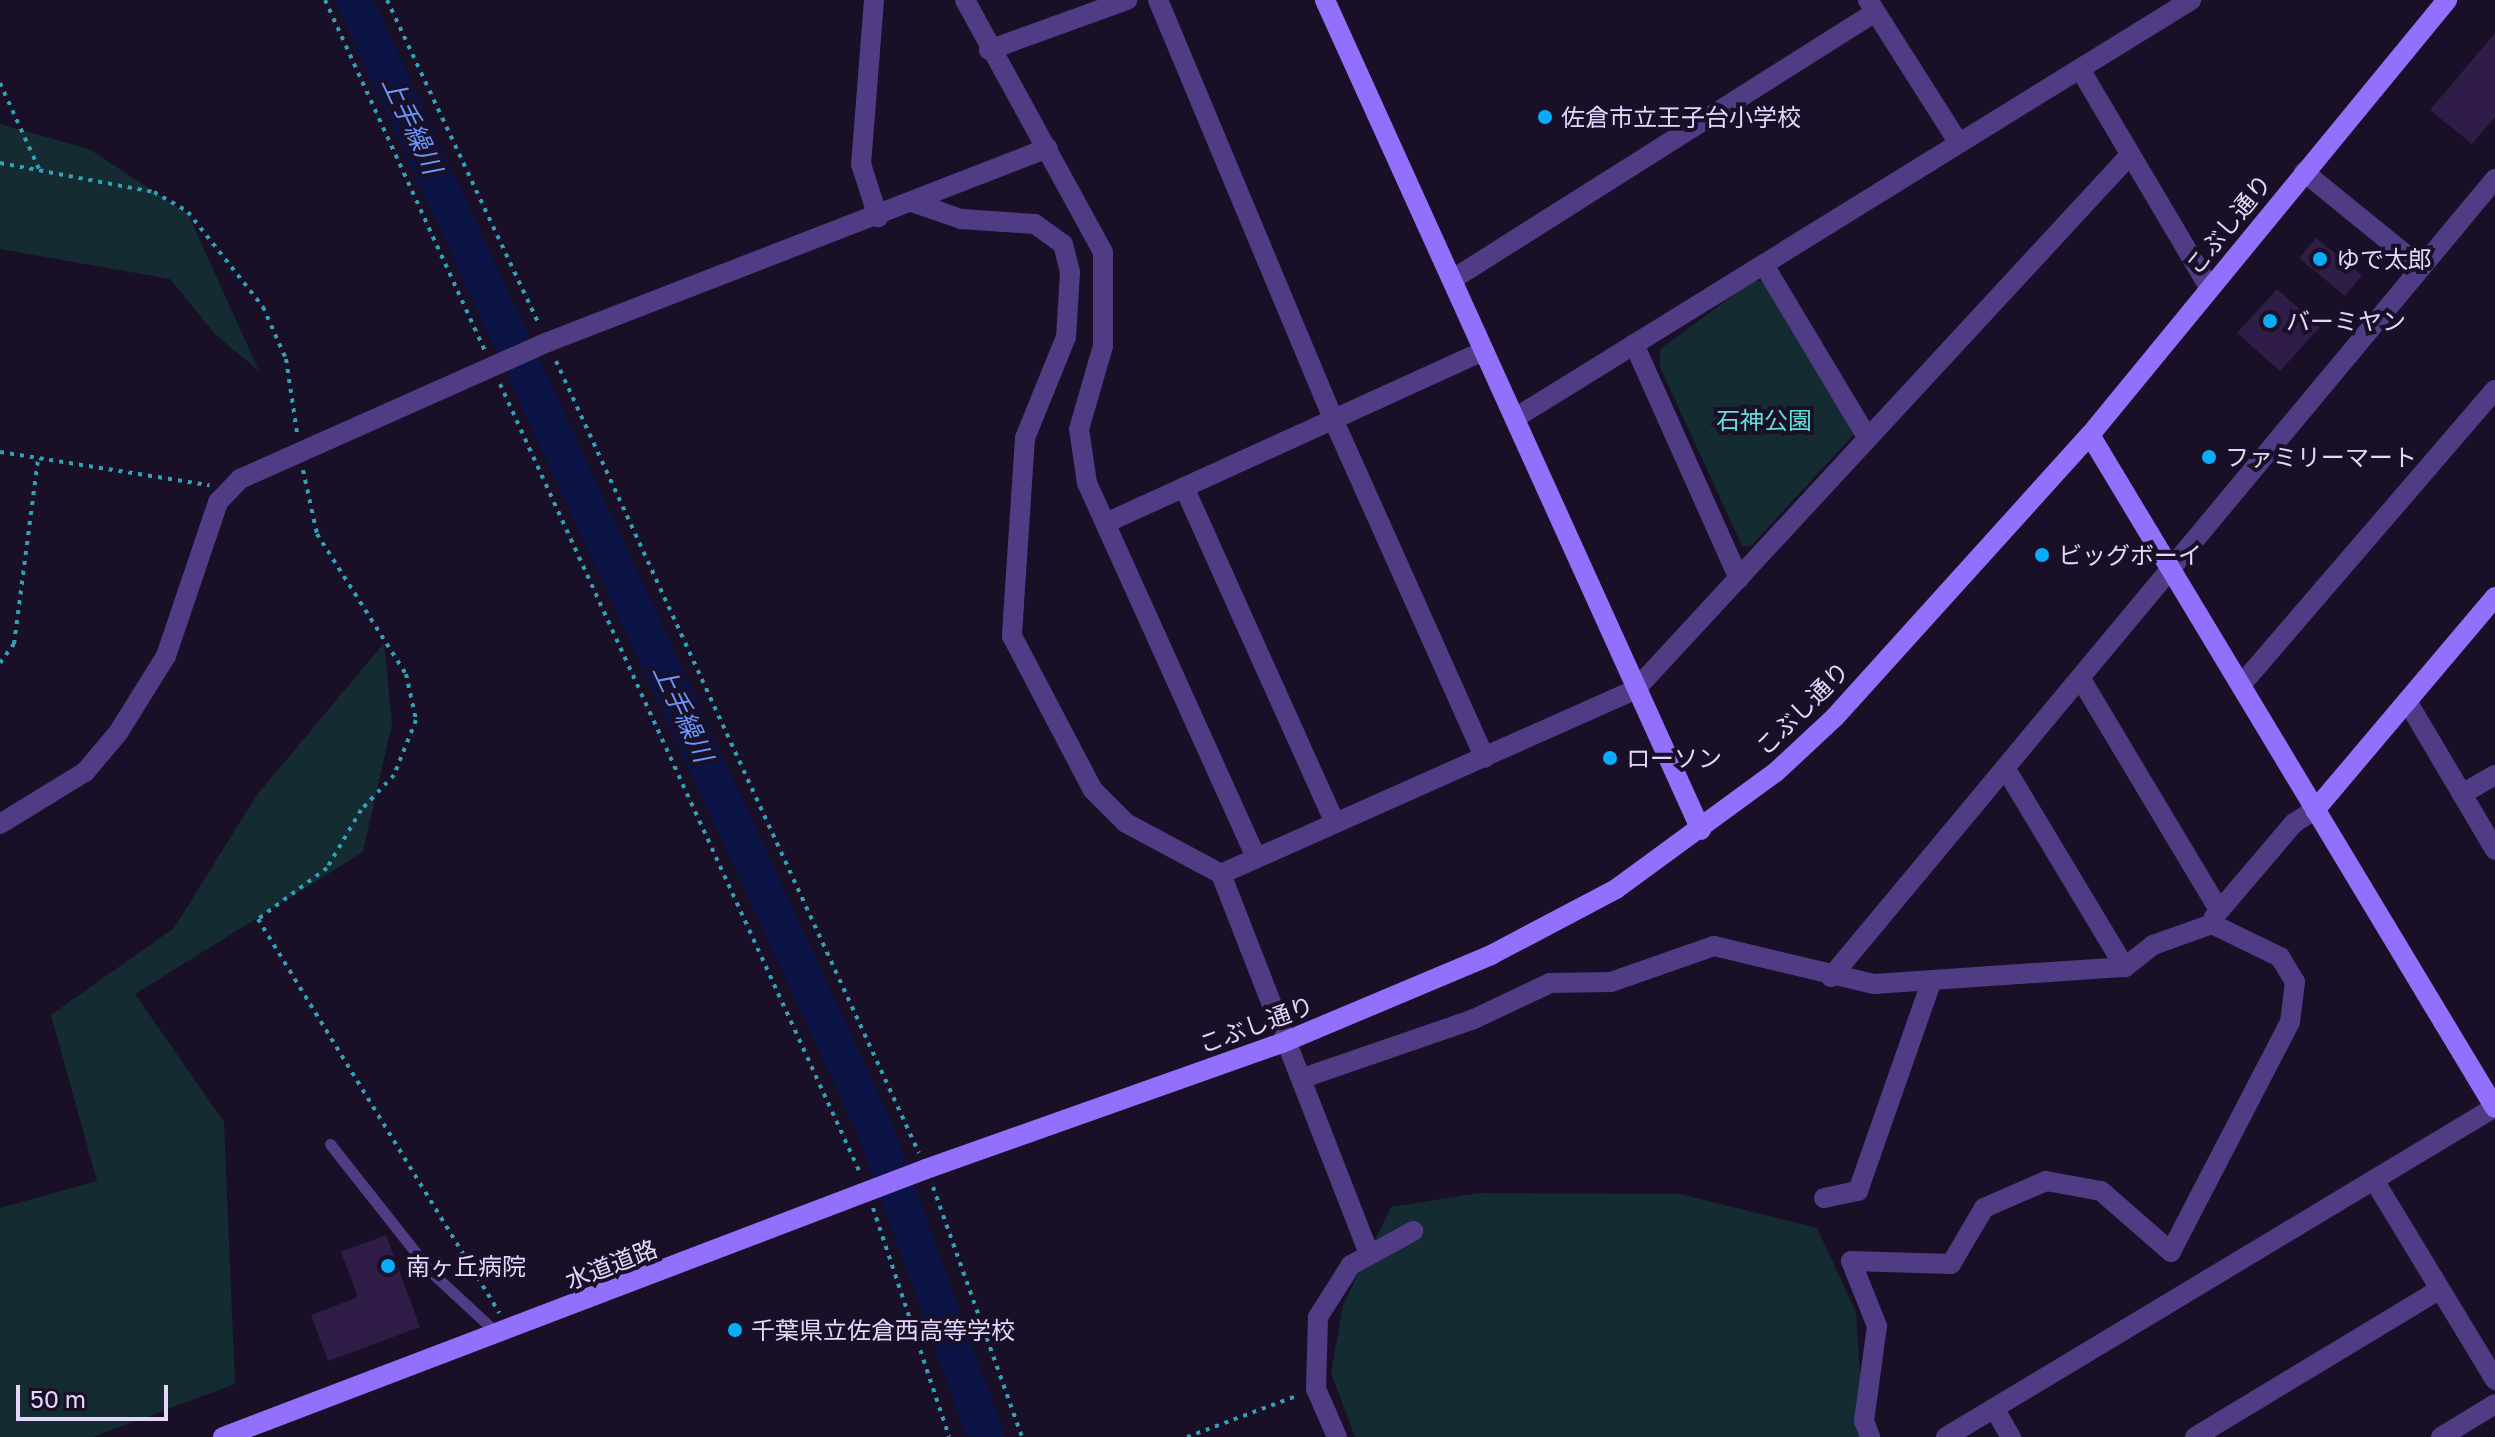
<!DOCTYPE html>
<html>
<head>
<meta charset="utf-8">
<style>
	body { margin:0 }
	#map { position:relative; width:2495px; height:1437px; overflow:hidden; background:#191027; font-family:"Golos Text","Noto Sans JP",sans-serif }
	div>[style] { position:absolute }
	.green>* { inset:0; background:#132b31 }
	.river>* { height:36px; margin:-18px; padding:0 18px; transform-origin:18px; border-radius:18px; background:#0b1444 }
	.building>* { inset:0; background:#2f1c47 }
	.path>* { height:4px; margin-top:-2px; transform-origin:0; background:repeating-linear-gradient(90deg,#32a1b7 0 4px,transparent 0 10px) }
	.lane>* { height:11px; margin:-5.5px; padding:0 5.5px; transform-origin:5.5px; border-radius:5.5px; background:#4f3c85 }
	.street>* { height:20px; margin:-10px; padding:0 10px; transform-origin:10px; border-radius:10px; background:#4f3c85 }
	.secondary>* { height:20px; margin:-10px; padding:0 10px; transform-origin:10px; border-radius:10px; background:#9370fc }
	.dots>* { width:22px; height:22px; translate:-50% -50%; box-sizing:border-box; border:4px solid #191027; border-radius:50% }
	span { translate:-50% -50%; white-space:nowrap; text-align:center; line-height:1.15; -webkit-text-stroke:8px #191027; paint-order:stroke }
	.poi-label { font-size:24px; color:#e4d7fe }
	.left { translate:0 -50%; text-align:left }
	.street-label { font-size:24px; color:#e4d7fe }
	.park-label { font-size:24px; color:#63deda }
	.water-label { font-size:26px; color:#6796fc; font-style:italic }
	.scale { position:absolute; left:16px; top:1385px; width:152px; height:36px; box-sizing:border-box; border:4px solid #e4d7fe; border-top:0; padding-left:10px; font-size:24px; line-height:28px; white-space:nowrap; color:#e4d7fe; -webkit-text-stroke:6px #191027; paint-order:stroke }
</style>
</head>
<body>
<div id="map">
	<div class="green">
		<div style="clip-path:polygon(0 124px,89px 149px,188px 214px,259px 371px,216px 335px,170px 279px,0 249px)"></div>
		<div style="clip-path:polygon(1754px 280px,1767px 283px,1855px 433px,1751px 546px,1742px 546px,1660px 367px,1660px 349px)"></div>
		<div style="clip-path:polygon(384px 643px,392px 723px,363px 852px,135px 994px,224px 1122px,235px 1384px,93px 1437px,0 1437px,0 1208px,97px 1181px,51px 1015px,174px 928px,257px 795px)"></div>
		<div style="clip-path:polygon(1479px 1193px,1680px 1194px,1817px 1228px,1856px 1312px,1864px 1437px,1355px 1437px,1331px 1373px,1343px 1305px,1391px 1207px)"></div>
	</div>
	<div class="river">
		<div style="left:354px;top:0;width:1241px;rotate:65.23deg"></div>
		<div style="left:874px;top:1127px;width:330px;rotate:70.1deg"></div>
	</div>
	<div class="building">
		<div style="clip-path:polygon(2495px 33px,2495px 117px,2472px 144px,2430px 110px)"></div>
		<div style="clip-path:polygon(2316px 238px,2362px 275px,2345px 296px,2299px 258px)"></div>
		<div style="clip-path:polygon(2277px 289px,2320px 327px,2280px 371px,2237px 333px)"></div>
		<div style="clip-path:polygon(386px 1235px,420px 1327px,328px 1361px,311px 1315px,358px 1297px,341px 1252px)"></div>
	</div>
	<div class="path">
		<div style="left:325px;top:0;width:386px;rotate:65.5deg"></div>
		<div style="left:387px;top:0;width:358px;rotate:64.9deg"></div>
		<div style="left:0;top:83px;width:97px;rotate:65.6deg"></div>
		<div style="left:0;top:163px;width:157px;rotate:10.7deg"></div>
		<div style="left:154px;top:192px;width:39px;rotate:30deg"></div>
		<div style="left:188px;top:212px;width:121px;rotate:51.7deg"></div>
		<div style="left:263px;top:307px;width:57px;rotate:66.1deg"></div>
		<div style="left:286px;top:359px;width:75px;rotate:81.5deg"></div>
		<div style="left:556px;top:361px;width:871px;rotate:65.38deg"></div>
		<div style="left:500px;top:384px;width:867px;rotate:65.47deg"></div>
		<div style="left:0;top:452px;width:212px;rotate:9deg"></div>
		<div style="left:303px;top:470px;width:66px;rotate:77.7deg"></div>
		<div style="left:317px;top:534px;width:166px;rotate:57.6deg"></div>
		<div style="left:406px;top:674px;width:47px;rotate:77.7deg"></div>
		<div style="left:416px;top:720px;width:59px;rotate:111.8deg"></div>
		<div style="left:394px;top:775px;width:48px;rotate:133.3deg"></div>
		<div style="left:361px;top:810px;width:67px;rotate:120.4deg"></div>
		<div style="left:327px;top:868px;width:86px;rotate:143.5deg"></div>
		<div style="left:258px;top:919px;width:462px;rotate:58.5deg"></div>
		<div style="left:0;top:663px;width:24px;rotate:-54deg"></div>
		<div style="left:14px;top:644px;width:186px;rotate:-82.6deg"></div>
		<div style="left:933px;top:1187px;width:265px;rotate:70.4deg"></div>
		<div style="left:873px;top:1208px;width:241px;rotate:71.6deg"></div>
		<div style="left:1187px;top:1437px;width:120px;rotate:-20.6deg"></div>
	</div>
	<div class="lane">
		<div style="left:330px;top:1144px;width:163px;rotate:51.7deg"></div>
		<div style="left:431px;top:1272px;width:93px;rotate:42.8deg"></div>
	</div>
	<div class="street">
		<div style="left:874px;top:0;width:165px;rotate:94.5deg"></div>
		<div style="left:861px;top:164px;width:56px;rotate:72.2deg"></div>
		<div style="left:965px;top:0;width:287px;rotate:61.3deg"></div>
		<div style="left:1103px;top:252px;width:94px;rotate:90deg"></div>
		<div style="left:1103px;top:346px;width:86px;rotate:106.1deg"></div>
		<div style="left:1079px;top:429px;width:55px;rotate:81.6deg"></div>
		<div style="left:1087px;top:483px;width:411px;rotate:65.7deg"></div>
		<div style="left:1158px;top:0;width:456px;rotate:67.3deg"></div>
		<div style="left:1334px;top:421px;width:369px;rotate:65.9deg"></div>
		<div style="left:1868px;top:0;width:168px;rotate:57.6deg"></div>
		<div style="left:989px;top:50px;width:147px;rotate:-19.9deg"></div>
		<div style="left:2080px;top:69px;width:253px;rotate:59.4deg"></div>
		<div style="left:2304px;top:172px;width:151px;rotate:39.1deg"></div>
		<div style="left:915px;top:203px;width:49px;rotate:19.2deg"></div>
		<div style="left:961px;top:219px;width:74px;rotate:3.9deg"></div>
		<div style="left:1035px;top:224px;width:34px;rotate:36deg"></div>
		<div style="left:1063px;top:244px;width:29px;rotate:76deg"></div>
		<div style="left:1070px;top:272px;width:65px;rotate:93.5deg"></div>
		<div style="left:1066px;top:337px;width:109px;rotate:112.1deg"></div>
		<div style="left:1025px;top:438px;width:198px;rotate:93.8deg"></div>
		<div style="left:1012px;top:636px;width:174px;rotate:62.3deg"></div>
		<div style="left:1093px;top:790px;width:47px;rotate:45deg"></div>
		<div style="left:1126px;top:823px;width:108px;rotate:28.2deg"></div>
		<div style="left:1221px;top:874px;width:405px;rotate:68.7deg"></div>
		<div style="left:1764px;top:265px;width:200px;rotate:59.1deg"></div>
		<div style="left:1453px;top:279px;width:499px;rotate:-32.3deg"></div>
		<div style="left:1634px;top:344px;width:257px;rotate:65.9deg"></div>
		<div style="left:1515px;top:418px;width:795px;rotate:-31.73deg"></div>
		<div style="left:1184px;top:487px;width:368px;rotate:65.8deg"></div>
		<div style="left:1108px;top:522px;width:413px;rotate:-24.5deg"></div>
		<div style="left:2082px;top:681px;width:263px;rotate:59.1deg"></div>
		<div style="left:2241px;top:685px;width:389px;rotate:-49.3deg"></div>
		<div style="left:2407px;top:701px;width:173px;rotate:59.4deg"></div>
		<div style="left:2007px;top:771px;width:229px;rotate:59deg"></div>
		<div style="left:2462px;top:794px;width:38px;rotate:-30deg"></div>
		<div style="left:0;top:824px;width:100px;rotate:-31.5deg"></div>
		<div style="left:85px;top:772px;width:51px;rotate:-49.8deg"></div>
		<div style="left:118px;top:733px;width:91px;rotate:-58.1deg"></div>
		<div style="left:166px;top:656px;width:163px;rotate:-71.3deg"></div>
		<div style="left:218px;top:502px;width:32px;rotate:-46deg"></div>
		<div style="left:240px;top:479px;width:337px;rotate:-24deg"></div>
		<div style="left:548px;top:342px;width:536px;rotate:-21.21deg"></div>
		<div style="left:1221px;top:874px;width:454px;rotate:-24deg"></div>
		<div style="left:1636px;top:689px;width:727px;rotate:-47.23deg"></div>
		<div style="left:2214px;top:917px;width:123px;rotate:-49.6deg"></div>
		<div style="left:2294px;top:823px;width:25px;rotate:-32deg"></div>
		<div style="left:1831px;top:977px;width:1038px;rotate:-50.24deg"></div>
		<div style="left:1303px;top:1078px;width:181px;rotate:-19deg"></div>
		<div style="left:1474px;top:1019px;width:84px;rotate:-25.3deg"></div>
		<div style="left:1550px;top:983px;width:61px;rotate:-0.9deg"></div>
		<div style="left:1611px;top:982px;width:109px;rotate:-19.3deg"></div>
		<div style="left:1714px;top:946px;width:164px;rotate:13.4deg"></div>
		<div style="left:1874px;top:984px;width:252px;rotate:-3.9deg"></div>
		<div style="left:2125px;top:967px;width:36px;rotate:-38deg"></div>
		<div style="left:2153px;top:945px;width:63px;rotate:-19.6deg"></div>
		<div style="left:2212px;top:924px;width:76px;rotate:25.9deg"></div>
		<div style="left:2280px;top:957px;width:29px;rotate:59deg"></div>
		<div style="left:2295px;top:982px;width:40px;rotate:97.1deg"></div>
		<div style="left:2290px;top:1022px;width:259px;rotate:117.4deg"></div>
		<div style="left:2171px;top:1252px;width:93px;rotate:-138.9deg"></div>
		<div style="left:2101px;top:1191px;width:56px;rotate:-169.7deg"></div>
		<div style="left:2046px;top:1181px;width:68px;rotate:156.5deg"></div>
		<div style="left:1984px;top:1208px;width:65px;rotate:120.5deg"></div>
		<div style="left:1951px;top:1264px;width:100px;rotate:-178.3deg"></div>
		<div style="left:2374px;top:1180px;width:234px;rotate:58.8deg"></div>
		<div style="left:1824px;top:1198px;width:35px;rotate:-12deg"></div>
		<div style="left:1858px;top:1191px;width:218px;rotate:-70.7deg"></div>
		<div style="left:1851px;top:1261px;width:70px;rotate:68.2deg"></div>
		<div style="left:1877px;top:1326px;width:96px;rotate:97.8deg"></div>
		<div style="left:1864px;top:1421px;width:17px;rotate:69deg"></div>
		<div style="left:1994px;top:1408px;width:34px;rotate:60deg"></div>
		<div style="left:1337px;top:1437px;width:52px;rotate:-113.6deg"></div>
		<div style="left:1316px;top:1389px;width:72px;rotate:-88.4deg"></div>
		<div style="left:1318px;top:1317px;width:62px;rotate:-57.6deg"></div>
		<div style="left:1351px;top:1265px;width:71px;rotate:-28.7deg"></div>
		<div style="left:1946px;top:1437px;width:641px;rotate:-31.01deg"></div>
		<div style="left:2195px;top:1437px;width:286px;rotate:-31.1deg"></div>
		<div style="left:2441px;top:1437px;width:63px;rotate:-31.4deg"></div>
	</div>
	<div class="secondary">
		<div style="left:1325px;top:0;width:911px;rotate:65.63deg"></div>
		<div style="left:2090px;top:435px;width:785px;rotate:58.96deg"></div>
		<div style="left:2315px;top:810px;width:279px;rotate:-49.8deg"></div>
		<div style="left:223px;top:1437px;width:752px;rotate:-20.87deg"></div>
		<div style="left:926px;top:1169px;width:378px;rotate:-19.5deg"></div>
		<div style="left:1282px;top:1043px;width:227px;rotate:-22.8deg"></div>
		<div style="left:1491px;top:955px;width:141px;rotate:-27.8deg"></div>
		<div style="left:1616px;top:889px;width:198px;rotate:-36.2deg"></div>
		<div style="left:1776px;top:772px;width:81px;rotate:-43deg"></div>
		<div style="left:1835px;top:717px;width:380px;rotate:-47.9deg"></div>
		<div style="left:2090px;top:435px;width:563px;rotate:-50.62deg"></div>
	</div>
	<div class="dots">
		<div style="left:1545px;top:117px;background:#07acfa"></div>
		<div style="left:2320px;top:259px;background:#07acfa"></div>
		<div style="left:2270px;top:321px;background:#07acfa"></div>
		<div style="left:2209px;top:457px;background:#07acfa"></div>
		<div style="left:2042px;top:555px;background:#07acfa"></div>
		<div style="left:1610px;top:758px;background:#07acfa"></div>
		<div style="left:388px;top:1266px;background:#07acfa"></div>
		<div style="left:735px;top:1330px;background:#07acfa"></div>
	</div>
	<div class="poi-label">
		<span class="left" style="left:1561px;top:117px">佐倉市立王子台小学校</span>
		<span class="left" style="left:2336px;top:259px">ゆで太郎</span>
		<span class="left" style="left:2286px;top:321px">バーミヤン</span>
		<span class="left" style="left:2225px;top:457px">ファミリーマート</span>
		<span class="left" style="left:2058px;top:555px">ビッグボーイ</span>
		<span class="left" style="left:1626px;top:758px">ローソン</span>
		<span class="left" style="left:406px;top:1266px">南ヶ丘病院</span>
		<span class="left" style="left:751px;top:1330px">千葉県立佐倉西高等学校</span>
	</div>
	<div class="street-label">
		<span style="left:2228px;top:224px;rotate:-51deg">こぶし通り</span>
		<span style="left:1802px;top:708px;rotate:-45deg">こぶし通り</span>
		<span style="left:1256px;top:1024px;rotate:-20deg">こぶし通り</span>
		<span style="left:611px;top:1264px;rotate:-21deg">水道道路</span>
	</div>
	<div class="park-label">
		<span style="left:1764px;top:420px">石神公園</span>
	</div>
	<div class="water-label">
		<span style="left:412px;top:125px;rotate:65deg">上手繰川</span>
		<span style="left:683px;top:713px;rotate:65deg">上手繰川</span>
	</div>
	<div class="scale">50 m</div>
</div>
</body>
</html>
